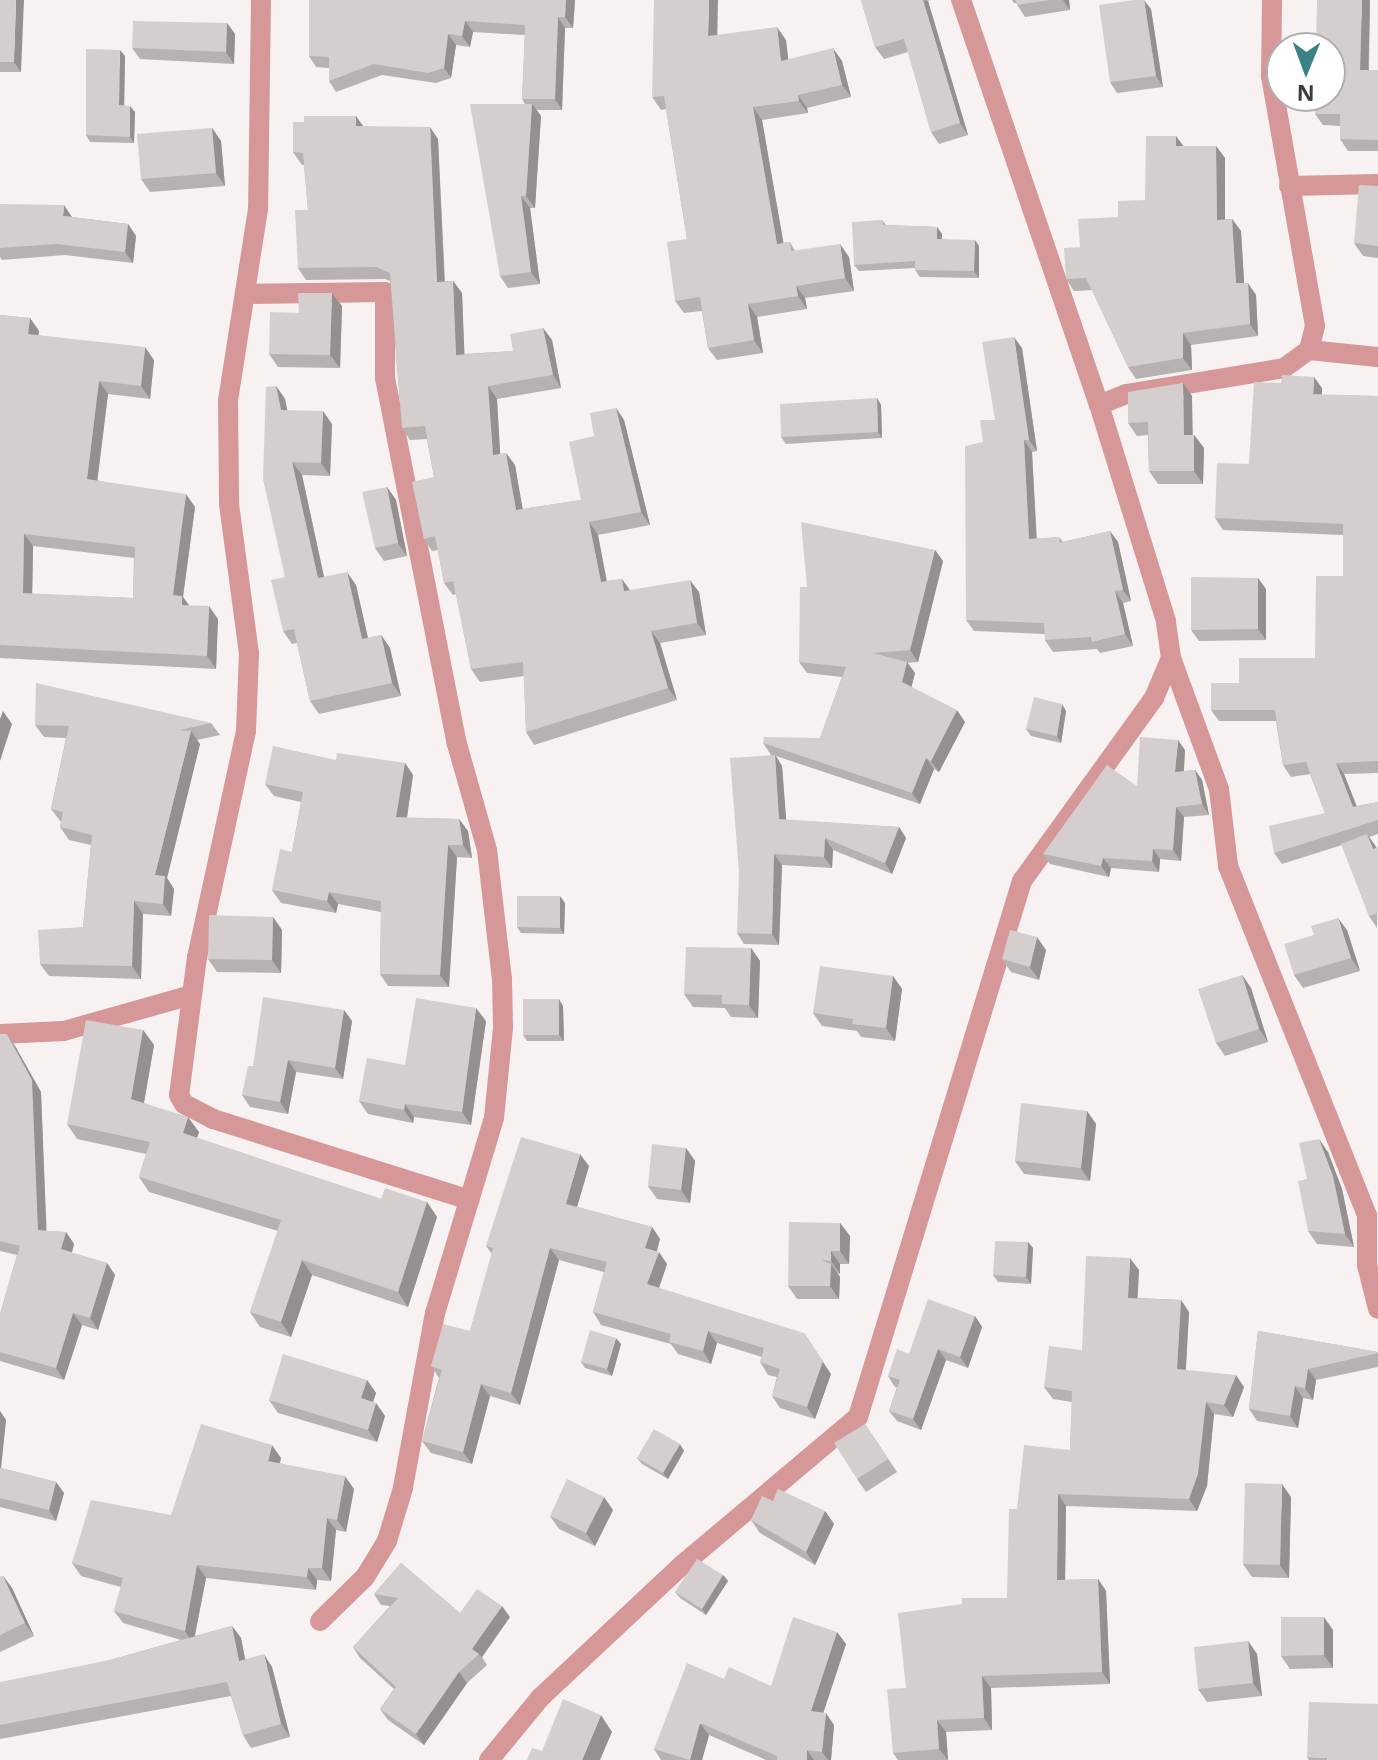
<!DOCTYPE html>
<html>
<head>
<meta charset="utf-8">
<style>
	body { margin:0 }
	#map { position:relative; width:1378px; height:1760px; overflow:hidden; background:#f8f1f1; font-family:"Open Sans",sans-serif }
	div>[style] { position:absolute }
	.minor>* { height:20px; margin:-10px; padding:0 10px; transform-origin:10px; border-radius:10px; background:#d69798 }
	.wall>* { inset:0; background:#b7b1b1 }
	.shaded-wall>* { inset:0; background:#959090 }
	.building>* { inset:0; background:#d5cece }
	span { translate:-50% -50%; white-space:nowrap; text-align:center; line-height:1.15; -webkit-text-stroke:6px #fff; paint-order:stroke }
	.north { position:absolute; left:1266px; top:32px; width:80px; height:80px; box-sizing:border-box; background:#fff; border:2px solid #b1b0b0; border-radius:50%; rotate:181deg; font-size:22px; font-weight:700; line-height:32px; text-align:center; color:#3d3a3a }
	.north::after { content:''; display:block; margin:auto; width:28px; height:36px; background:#3a8385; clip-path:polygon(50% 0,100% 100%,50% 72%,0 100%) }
</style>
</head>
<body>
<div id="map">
	<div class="minor">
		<div style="left:261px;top:0;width:209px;rotate:90.8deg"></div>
		<div style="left:258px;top:209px;width:194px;rotate:98.9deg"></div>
		<div style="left:228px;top:401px;width:103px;rotate:89.4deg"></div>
		<div style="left:229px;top:504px;width:150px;rotate:82.4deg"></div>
		<div style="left:249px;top:653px;width:78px;rotate:92.2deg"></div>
		<div style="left:246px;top:731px;width:231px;rotate:102.2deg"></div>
		<div style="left:197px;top:957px;width:139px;rotate:97.4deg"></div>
		<div style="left:179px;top:1095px;width:10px;rotate:61deg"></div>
		<div style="left:184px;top:1104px;width:33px;rotate:27deg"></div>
		<div style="left:213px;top:1119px;width:269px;rotate:17.5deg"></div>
		<div style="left:1289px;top:186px;width:89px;rotate:-1.3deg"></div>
		<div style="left:245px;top:294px;width:140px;rotate:-0.8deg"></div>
		<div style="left:385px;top:292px;width:86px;rotate:90deg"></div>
		<div style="left:385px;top:378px;width:373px;rotate:78.9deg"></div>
		<div style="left:457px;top:744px;width:110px;rotate:74.2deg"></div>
		<div style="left:487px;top:850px;width:130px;rotate:83.4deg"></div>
		<div style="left:502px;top:979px;width:49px;rotate:88.8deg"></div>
		<div style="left:503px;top:1028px;width:90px;rotate:95.7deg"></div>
		<div style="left:494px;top:1118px;width:204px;rotate:106.8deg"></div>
		<div style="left:435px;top:1313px;width:178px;rotate:100.4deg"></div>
		<div style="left:403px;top:1488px;width:55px;rotate:106.8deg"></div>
		<div style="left:387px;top:1541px;width:42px;rotate:121.4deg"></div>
		<div style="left:365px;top:1577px;width:63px;rotate:135.6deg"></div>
		<div style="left:1309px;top:350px;width:69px;rotate:5.8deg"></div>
		<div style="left:1099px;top:405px;width:29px;rotate:-22deg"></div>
		<div style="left:1126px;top:394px;width:160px;rotate:-9.3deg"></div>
		<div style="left:1284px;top:368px;width:31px;rotate:-36deg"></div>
		<div style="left:1309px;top:350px;width:25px;rotate:-76deg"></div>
		<div style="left:1315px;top:326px;width:254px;rotate:-100deg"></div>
		<div style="left:1271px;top:76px;width:76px;rotate:-89.2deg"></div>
		<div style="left:1171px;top:658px;width:140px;rotate:69.9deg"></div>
		<div style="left:1219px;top:789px;width:78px;rotate:83.3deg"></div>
		<div style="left:1228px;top:866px;width:376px;rotate:68.3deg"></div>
		<div style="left:1367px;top:1215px;width:50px;rotate:90deg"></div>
		<div style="left:1367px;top:1265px;width:45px;rotate:76deg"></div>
		<div style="left:0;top:1034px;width:64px;rotate:-2.7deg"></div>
		<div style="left:64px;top:1031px;width:132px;rotate:-15.8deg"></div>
		<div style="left:489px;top:1760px;width:82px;rotate:-50.5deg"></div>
		<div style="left:541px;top:1697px;width:193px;rotate:-43.1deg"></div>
		<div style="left:682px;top:1565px;width:230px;rotate:-40.1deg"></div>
		<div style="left:858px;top:1417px;width:561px;rotate:-72.99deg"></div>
		<div style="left:1022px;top:881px;width:226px;rotate:-54.2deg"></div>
		<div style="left:1154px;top:698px;width:43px;rotate:-67deg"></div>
		<div style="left:1171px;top:658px;width:37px;rotate:-98deg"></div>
		<div style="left:1166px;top:621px;width:226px;rotate:-107.2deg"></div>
		<div style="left:1099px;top:405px;width:428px;rotate:-108.8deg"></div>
	</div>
	<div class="wall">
		<div style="clip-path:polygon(0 0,21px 72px,0 72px)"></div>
		<div style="clip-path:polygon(309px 0,575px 0,573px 28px,565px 28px,562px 110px,537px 110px,541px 116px,535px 208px,530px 208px,540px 284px,508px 288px,500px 276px,525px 104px,522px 99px,525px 35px,473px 32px,470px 47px,456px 45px,451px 78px,436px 83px,382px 75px,336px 92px,329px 81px,329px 68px,316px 67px,309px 56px)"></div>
		<div style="clip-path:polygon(861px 0,930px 0,928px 1px,968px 135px,939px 144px,931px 132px,908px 52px,884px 59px,875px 47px)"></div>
		<div style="clip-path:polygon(1012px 0,1069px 0,1070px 10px,1025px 17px,1016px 3px,1014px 3px)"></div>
		<div style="clip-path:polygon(1370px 0,1369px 70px,1378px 70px,1378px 151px,1348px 151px,1340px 139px,1340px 126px,1323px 125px,1315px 114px)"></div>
		<div style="clip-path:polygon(1151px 9px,1163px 87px,1117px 93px,1110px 82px)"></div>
		<div style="clip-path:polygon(227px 23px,235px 34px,234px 64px,140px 59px,132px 48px)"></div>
		<div style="clip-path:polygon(718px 35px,786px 40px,788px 59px,842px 61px,851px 97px,807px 108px,808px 113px,762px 120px,783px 243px,790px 242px,795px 251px,849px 257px,854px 291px,805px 298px,807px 309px,757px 317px,763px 353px,717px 360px,708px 348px,702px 311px,684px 313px,675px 301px,687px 239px,666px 109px,661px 110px,652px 97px)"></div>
		<div style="clip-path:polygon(125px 56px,124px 105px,135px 112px,134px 143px,90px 142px,86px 135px)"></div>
		<div style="clip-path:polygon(356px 116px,363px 126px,438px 139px,445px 281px,453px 281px,462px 293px,464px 354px,513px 351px,543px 328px,552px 340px,561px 388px,497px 399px,500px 454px,506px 453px,515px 465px,522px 509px,581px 500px,594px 436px,616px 408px,624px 420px,650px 525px,598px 535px,607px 581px,622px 579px,630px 590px,699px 592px,706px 635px,660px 643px,677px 700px,534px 745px,526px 732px,524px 676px,480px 682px,471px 669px,456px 594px,453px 595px,444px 583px,438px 550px,432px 551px,424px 539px,434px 477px,427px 439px,410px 440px,402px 428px,390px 281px,385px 279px,306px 280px,298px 268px,308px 210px,304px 165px,302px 165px,293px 152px,304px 122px)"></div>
		<div style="clip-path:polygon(212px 128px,221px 141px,225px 186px,150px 192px,141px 179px)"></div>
		<div style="clip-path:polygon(1183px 146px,1216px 146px,1225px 158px,1225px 219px,1232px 219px,1241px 231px,1244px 283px,1256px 295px,1258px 336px,1191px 345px,1192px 370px,1136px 379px,1128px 367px,1092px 290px,1074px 291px,1066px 279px,1080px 247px,1118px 217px,1145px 200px)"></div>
		<div style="clip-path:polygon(1378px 186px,1378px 258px,1363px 256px,1354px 243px)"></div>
		<div style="clip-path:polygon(0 204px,72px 217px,128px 224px,136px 236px,133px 263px,65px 255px,2px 260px,0 257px)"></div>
		<div style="clip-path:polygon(882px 220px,886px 225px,937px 227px,942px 234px,942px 239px,979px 246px,979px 278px,920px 277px,915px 270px,915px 268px,859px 271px,854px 265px)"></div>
		<div style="clip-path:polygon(342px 306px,340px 368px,278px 367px,269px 354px,299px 313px)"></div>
		<div style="clip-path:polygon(evenodd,0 315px,30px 318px,39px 331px,38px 335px,154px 360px,150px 399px,108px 394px,97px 480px,195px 507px,183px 597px,188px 605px,218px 619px,216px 669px,0 658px,0 315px,33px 546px,134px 558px,133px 598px,32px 594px,33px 546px)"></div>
		<div style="clip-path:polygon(1022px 348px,1037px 451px,1032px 452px,1037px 539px,1059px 537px,1063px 542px,1110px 531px,1118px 542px,1131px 601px,1123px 603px,1133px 646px,1100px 653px,1097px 649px,1053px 652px,1045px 640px,1045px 634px,974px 631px,966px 620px,983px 442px,995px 420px)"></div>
		<div style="clip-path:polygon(276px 386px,285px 399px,287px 410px,332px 424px,330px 476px,302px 475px,324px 577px,356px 585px,368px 638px,381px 635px,390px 648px,401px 696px,319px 714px,310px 701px,297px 643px,292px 644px,283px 631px,285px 577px)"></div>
		<div style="clip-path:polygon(1322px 388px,1322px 395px,1378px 396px,1378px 773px,1344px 774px,1357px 806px,1378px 802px,1378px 834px,1369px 837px,1376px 848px,1378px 847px,1377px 928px,1369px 916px,1342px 845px,1282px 864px,1274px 853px,1325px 813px,1310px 774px,1291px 777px,1283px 765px,1276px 721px,1219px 721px,1211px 710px,1239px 683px,1315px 658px,1343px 576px,1343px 535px,1223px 530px,1215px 518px,1249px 464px)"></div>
		<div style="clip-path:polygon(1192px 396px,1192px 435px,1194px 435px,1204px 448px,1203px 484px,1158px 484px,1149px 471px,1148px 435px,1137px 436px,1128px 423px)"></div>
		<div style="clip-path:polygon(877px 398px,881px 405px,882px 438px,786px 444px,781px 437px)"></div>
		<div style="clip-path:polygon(387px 487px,396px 500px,407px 556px,384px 561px,375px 548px)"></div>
		<div style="clip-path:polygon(935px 550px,943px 561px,918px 662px,907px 663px,915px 673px,911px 687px,965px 722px,939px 772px,934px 769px,920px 804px,776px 756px,782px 766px,786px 820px,899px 827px,906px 838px,892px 874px,833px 850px,832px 868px,782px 865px,779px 945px,744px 944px,737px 933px,771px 755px,763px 743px,820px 738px,842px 677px,807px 673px,799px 662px,807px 587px)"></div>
		<div style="clip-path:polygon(1266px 589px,1266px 640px,1199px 641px,1191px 630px)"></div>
		<div style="clip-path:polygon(1066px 711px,1061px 743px,1031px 736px,1026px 729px)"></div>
		<div style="clip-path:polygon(211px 723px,220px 735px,197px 740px,200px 744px,167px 878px,174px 889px,171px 916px,143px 914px,141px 979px,49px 976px,40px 964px,83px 927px,91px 845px,69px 840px,60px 827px,61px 822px,51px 809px,66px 738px,44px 737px,35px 725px)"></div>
		<div style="clip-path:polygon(1185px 750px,1184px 771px,1195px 770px,1202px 780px,1209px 815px,1184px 817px,1181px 861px,1160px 859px,1159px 872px,1111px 868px,1109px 877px,1050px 864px,1043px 854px)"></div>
		<div style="clip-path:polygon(336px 760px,405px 763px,413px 775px,407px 818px,459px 819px,468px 831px,472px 858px,457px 857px,449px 987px,388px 986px,380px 974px,381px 912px,338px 904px,336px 913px,281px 903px,272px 890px,292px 852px,301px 802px,274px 796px,265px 784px)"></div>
		<div style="clip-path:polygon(565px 903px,564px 934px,521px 933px,517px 927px)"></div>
		<div style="clip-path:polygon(273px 917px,282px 930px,281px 973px,217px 972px,208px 959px)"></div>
		<div style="clip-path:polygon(1347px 930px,1360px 971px,1303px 988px,1294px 975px)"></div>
		<div style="clip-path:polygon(751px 948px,760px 961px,758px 1018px,731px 1017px,725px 1008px,693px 1007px,684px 994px)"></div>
		<div style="clip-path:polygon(1046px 950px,1039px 980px,1011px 972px,1002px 959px)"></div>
		<div style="clip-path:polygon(1242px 975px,1251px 988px,1268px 1042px,1225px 1056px,1216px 1043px)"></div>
		<div style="clip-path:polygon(893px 976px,902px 989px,895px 1041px,861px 1037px,857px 1031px,822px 1026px,813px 1013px)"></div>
		<div style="clip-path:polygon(563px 1006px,564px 1041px,527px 1041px,523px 1035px)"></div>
		<div style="clip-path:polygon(344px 1010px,352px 1021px,343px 1079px,296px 1072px,288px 1114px,250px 1107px,242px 1095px,253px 1066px)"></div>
		<div style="clip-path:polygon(486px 1021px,471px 1125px,414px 1117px,413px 1123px,368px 1114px,359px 1101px,405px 1065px)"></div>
		<div style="clip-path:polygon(143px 1030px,154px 1045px,144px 1103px,199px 1132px,197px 1138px,381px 1199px,427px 1202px,437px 1217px,408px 1307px,312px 1275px,291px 1337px,260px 1327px,250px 1312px,278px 1231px,149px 1192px,139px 1177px,146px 1154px,77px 1139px,67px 1124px)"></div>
		<div style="clip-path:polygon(0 1034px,15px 1046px,41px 1092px,46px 1231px,66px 1232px,74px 1244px,72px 1253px,107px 1263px,115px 1275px,98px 1330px,82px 1325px,64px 1380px,0 1361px,0 1314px,17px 1255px,0 1251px)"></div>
		<div style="clip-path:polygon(1087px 1111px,1096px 1124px,1090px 1181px,1024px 1174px,1015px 1161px)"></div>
		<div style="clip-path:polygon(686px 1148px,695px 1161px,690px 1203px,657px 1199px,648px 1186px)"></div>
		<div style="clip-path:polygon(1328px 1152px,1342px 1189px,1354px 1247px,1317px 1244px,1308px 1231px,1307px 1179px)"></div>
		<div style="clip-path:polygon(589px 1166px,577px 1207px,652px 1227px,660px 1239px,657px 1252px,667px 1264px,659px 1288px,831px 1374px,815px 1419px,780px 1408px,772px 1396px,777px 1377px,768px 1375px,760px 1362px,762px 1357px,717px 1343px,711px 1364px,678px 1354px,671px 1344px,601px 1325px,593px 1312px,604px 1272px,559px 1260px,520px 1405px,490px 1396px,472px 1464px,431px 1453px,422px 1441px,439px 1378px,431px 1366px,470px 1331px,492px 1254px,486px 1246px)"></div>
		<div style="clip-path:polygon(840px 1223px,850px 1236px,849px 1264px,840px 1264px,840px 1274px,838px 1273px,840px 1277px,839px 1299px,797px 1299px,788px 1286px)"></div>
		<div style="clip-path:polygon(1028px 1242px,1033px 1248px,1031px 1284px,998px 1282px,993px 1275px)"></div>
		<div style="clip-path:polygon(1139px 1270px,1137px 1298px,1181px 1300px,1189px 1312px,1186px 1370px,1244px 1387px,1233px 1417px,1214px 1414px,1207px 1486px,1197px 1511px,1066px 1506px,1065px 1580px,1098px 1579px,1106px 1591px,1110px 1684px,991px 1688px,992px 1730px,946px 1732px,948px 1760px,898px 1760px,893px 1753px,906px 1688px,1007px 1598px,1017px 1509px,1070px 1450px,1072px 1402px,1053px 1399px,1044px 1387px,1082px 1350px)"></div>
		<div style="clip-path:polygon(975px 1316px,982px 1327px,968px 1368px,946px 1360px,921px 1430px,897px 1421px,889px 1411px,897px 1387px,895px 1387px,888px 1376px,909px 1354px)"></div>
		<div style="clip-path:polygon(1258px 1331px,1378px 1352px,1378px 1367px,1316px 1380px,1313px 1400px,1303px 1398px,1298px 1428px,1257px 1421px,1249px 1409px)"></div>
		<div style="clip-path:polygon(621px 1344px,612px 1376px,585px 1368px,581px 1362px)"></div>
		<div style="clip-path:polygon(367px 1380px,376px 1393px,373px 1402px,376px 1403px,385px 1416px,377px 1442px,278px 1413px,269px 1400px)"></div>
		<div style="clip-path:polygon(0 1411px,6px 1420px,1px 1468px,56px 1482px,64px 1493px,56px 1521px,0 1507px)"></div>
		<div style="clip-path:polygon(865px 1424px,897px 1472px,866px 1492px,857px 1479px)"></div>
		<div style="clip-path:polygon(684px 1451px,668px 1479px,642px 1464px,637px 1458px)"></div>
		<div style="clip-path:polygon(281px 1458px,280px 1463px,354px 1489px,346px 1532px,336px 1530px,331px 1581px,317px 1580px,316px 1590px,206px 1578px,195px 1636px,232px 1626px,241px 1638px,245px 1659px,272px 1667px,290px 1737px,251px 1748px,243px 1735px,231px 1696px,0 1739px,0 1687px,110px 1660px,181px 1640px,123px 1623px,114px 1611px,121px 1587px,81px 1576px,72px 1563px,171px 1515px)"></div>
		<div style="clip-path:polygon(1291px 1497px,1289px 1578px,1252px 1577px,1243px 1564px)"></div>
		<div style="clip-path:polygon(613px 1510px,595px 1546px,559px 1529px,550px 1516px)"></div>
		<div style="clip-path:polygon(825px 1511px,834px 1524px,815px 1565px,760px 1533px,751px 1520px)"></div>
		<div style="clip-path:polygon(401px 1563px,460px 1613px,510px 1617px,482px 1657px,487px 1665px,467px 1683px,424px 1745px,388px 1720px,380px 1709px,394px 1689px,360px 1658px,353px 1647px,390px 1606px,381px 1605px,374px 1594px)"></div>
		<div style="clip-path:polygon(723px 1575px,728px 1581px,706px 1615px,680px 1598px,675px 1592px)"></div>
		<div style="clip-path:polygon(3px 1576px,12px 1588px,34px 1636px,0 1652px,0 1577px)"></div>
		<div style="clip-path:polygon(1333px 1630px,1333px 1668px,1290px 1669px,1281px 1656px)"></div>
		<div style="clip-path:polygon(837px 1632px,846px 1644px,823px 1713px,834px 1725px,831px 1760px,766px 1760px,709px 1735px,702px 1760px,661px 1760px,654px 1749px,771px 1686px)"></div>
		<div style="clip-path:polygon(1248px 1641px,1257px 1654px,1262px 1696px,1207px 1702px,1198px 1689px)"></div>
		<div style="clip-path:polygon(1307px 1757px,1378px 1760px,1309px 1760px)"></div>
	</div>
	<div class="shaded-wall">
		<div style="clip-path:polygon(16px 0,24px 0,21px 72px,14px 62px)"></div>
		<div style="clip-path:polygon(566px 0,575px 0,573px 28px,565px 17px)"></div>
		<div style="clip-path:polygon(709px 0,718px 0,717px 49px,708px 36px)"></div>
		<div style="clip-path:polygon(923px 0,928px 1px,968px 135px,960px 123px)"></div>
		<div style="clip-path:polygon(1063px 0,1069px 0,1070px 10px)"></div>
		<div style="clip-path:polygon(1144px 0,1151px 9px,1163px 87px,1156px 76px)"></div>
		<div style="clip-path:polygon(1362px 0,1370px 0,1368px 82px,1360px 70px)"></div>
		<div style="clip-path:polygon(558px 17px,565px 28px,562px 110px,555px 99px)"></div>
		<div style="clip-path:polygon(465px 21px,473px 32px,470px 47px,462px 36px)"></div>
		<div style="clip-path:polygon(227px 23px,235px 34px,234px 64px,226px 52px)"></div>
		<div style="clip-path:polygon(777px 27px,786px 40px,790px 73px,781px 61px)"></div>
		<div style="clip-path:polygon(448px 34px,456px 45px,451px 78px,444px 68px)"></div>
		<div style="clip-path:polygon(833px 48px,842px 61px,851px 97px,842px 85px)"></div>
		<div style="clip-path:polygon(120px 50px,125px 56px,124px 112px,119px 105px)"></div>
		<div style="clip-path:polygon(798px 95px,807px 108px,808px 113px,799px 101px)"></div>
		<div style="clip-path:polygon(532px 104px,541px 116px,535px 208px,526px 196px)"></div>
		<div style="clip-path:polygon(130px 106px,135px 112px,134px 143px,130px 137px)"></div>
		<div style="clip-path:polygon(753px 107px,762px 120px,786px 257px,777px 244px)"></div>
		<div style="clip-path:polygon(356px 116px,365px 129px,356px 126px)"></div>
		<div style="clip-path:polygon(430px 127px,438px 139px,445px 294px,437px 282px)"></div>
		<div style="clip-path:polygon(212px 128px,221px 141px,225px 186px,216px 173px)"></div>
		<div style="clip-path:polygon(1176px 136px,1185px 148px,1176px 146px)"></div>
		<div style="clip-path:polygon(1216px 146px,1225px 158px,1225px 232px,1217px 220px)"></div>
		<div style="clip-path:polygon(521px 196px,530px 208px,540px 284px,531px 272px)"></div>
		<div style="clip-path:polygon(64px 205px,72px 217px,63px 216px)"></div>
		<div style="clip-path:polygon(1232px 219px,1241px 231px,1245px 296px,1236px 283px)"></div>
		<div style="clip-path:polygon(128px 224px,136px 236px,133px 263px,125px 252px)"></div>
		<div style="clip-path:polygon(937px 227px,942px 234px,942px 246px,937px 239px)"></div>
		<div style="clip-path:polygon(975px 240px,979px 246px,979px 278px,974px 271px)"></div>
		<div style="clip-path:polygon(840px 244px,849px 257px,854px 291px,845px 278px)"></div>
		<div style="clip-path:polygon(453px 281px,462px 293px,465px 367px,456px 355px)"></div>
		<div style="clip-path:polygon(1248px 283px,1256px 295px,1258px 336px,1250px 324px)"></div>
		<div style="clip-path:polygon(796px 286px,805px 298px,807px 309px,798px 296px)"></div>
		<div style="clip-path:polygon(332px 293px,342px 306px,340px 368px,330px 355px)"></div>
		<div style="clip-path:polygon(748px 304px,757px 317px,763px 353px,754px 340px)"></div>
		<div style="clip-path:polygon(30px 318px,39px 331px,37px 347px,28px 334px)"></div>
		<div style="clip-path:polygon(543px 328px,552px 340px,561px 388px,553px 375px)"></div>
		<div style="clip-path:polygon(1183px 333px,1191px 345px,1192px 370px,1183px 358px)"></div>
		<div style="clip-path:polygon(1014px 337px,1022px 348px,1037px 451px,1029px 440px)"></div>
		<div style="clip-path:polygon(145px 347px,154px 360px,150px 399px,141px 386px)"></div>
		<div style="clip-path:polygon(1314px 377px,1322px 388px,1321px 406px,1313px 394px)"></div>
		<div style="clip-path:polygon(99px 381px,108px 394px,96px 492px,87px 479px)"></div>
		<div style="clip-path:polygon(1183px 383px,1192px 396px,1193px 448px,1184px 435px)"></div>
		<div style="clip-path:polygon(276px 386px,285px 399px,290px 423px,281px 410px)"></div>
		<div style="clip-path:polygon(488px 386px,497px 399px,501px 468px,493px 455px)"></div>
		<div style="clip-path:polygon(877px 398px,881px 405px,882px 438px,878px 432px)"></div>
		<div style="clip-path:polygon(616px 408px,624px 420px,650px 525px,641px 512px)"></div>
		<div style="clip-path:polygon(323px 411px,332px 424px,330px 476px,321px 463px)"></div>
		<div style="clip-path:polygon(1194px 435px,1204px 448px,1203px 484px,1194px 471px)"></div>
		<div style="clip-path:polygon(1024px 440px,1032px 452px,1037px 551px,1029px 539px)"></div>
		<div style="clip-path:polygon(506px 453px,515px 465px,525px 522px,516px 510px)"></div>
		<div style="clip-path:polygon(292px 462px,302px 475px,327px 591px,318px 578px)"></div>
		<div style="clip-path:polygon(387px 487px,396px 500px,407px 556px,398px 543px)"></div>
		<div style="clip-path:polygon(186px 494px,195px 507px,183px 597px,191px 608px,191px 618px,173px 595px)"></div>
		<div style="clip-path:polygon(589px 522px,598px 535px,609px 595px,601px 582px)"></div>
		<div style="clip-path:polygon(1110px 531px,1118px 542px,1131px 601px,1123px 590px)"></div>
		<div style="clip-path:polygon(24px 534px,33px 546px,32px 606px,23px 593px)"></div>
		<div style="clip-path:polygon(935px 550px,943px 561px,918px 662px,910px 650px)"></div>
		<div style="clip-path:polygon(347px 572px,356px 585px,371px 652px,362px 639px)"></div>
		<div style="clip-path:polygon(1258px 578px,1266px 589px,1266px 640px,1258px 629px)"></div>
		<div style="clip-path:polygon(622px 579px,630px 591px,624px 591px)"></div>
		<div style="clip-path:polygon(690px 580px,699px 592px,706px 635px,697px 623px)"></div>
		<div style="clip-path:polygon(1115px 591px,1123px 603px,1133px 646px,1125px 634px)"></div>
		<div style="clip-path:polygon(209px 606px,218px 619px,216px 669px,207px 656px)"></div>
		<div style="clip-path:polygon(651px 631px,660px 643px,677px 700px,668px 688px)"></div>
		<div style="clip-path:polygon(381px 635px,390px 648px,401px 696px,392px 683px)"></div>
		<div style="clip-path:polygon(907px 662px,915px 673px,910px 693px,902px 682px)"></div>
		<div style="clip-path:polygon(1062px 704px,1066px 711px,1061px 743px,1057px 736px)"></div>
		<div style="clip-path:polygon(957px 710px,965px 722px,939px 772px,931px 761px)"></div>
		<div style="clip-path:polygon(3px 711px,12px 724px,0 761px,0 719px)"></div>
		<div style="clip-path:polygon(191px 731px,200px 744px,167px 878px,174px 889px,171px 916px,163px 904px,155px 875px)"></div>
		<div style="clip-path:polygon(1178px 740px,1185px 750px,1183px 783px,1175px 772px)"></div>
		<div style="clip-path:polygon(775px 755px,782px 766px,787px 830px,779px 819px)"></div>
		<div style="clip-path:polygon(926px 758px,934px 769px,920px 804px,912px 793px)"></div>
		<div style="clip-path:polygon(405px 763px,413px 775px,405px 830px,396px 817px)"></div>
		<div style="clip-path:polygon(1336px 763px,1344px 774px,1361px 819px,1353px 807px)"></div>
		<div style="clip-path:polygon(1195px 770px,1202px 780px,1209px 815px,1202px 804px)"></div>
		<div style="clip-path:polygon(1176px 807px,1184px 817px,1181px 861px,1173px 850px)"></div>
		<div style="clip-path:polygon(459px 819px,468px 831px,472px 858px,463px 845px)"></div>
		<div style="clip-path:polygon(899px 827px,906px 838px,892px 874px,885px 863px)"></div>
		<div style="clip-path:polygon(1367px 834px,1375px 845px,1378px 852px,1373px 849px)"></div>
		<div style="clip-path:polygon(825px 838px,833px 850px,832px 868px,824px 857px)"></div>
		<div style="clip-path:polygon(448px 845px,457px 857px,449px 987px,440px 975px)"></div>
		<div style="clip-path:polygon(1153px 849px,1160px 859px,1159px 872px,1152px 861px)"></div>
		<div style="clip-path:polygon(774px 854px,782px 865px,779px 945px,772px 934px)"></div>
		<div style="clip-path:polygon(1103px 858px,1111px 868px,1109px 877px,1101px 866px)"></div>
		<div style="clip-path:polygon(329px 892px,338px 904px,336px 913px,327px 901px)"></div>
		<div style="clip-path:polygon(560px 896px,565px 903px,564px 934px,560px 928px)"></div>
		<div style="clip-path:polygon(134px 901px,143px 914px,141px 979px,132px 966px)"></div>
		<div style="clip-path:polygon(273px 917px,282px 930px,281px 973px,272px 960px)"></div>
		<div style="clip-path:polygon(1338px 918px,1347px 930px,1360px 971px,1351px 958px)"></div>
		<div style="clip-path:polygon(1037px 937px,1046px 950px,1039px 980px,1030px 967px)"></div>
		<div style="clip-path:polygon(751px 948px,760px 961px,758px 1018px,749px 1005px)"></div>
		<div style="clip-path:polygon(1242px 975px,1251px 988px,1268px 1042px,1259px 1029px)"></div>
		<div style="clip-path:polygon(893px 976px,902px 989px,895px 1041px,886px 1028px)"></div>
		<div style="clip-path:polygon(559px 999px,563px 1006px,564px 1041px,559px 1035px)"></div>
		<div style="clip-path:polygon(476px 1008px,486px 1021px,471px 1125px,462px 1112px)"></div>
		<div style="clip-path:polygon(344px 1010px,352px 1021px,343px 1079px,335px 1068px)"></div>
		<div style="clip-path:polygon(143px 1030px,154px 1045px,142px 1114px,131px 1099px)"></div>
		<div style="clip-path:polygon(7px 1034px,15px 1046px,41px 1092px,47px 1242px,38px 1230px)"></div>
		<div style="clip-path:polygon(288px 1060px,296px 1072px,288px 1114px,280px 1102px)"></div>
		<div style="clip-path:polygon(405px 1104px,414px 1117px,413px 1123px,404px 1110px)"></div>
		<div style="clip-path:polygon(1087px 1111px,1096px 1124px,1090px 1181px,1081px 1168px)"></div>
		<div style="clip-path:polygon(188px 1117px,199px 1132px,193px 1148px,183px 1133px)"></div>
		<div style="clip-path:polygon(1319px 1139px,1328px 1152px,1342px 1189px,1354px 1247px,1345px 1234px)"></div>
		<div style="clip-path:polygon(686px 1148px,695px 1161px,690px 1203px,681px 1190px)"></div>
		<div style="clip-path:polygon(580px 1154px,589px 1166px,574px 1217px,566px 1204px)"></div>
		<div style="clip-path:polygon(427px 1202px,437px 1217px,408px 1307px,398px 1292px)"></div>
		<div style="clip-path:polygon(840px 1223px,850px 1236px,849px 1264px,840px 1251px)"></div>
		<div style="clip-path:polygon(652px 1227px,660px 1239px,654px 1260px,645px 1248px)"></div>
		<div style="clip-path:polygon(66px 1232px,74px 1244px,69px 1261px,61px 1249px)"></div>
		<div style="clip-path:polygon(1028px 1242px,1033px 1248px,1031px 1284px,1026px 1277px)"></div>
		<div style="clip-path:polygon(550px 1248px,559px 1260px,520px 1405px,511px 1393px)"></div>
		<div style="clip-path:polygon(831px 1251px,840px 1264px,840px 1274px,831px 1261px)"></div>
		<div style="clip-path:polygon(659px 1252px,667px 1264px,656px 1296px,647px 1284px)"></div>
		<div style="clip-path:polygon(1130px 1258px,1139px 1270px,1137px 1310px,1128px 1298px)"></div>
		<div style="clip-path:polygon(302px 1260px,312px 1275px,291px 1337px,281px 1322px)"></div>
		<div style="clip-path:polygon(107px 1263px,115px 1275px,98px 1330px,90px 1318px)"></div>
		<div style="clip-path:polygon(831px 1264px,840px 1277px,839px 1299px,830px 1286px)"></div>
		<div style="clip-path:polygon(1181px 1300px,1189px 1312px,1185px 1381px,1177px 1369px)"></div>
		<div style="clip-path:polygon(73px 1313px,82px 1325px,64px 1380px,56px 1368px)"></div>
		<div style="clip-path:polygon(975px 1316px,982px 1327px,968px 1368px,960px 1357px)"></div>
		<div style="clip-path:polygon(708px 1331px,717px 1343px,711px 1364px,703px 1351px)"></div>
		<div style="clip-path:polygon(804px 1333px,831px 1374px,815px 1419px,807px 1407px)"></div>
		<div style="clip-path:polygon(616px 1338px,621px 1344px,612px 1376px,607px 1369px)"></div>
		<div style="clip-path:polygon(938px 1349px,946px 1360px,921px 1430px,913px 1419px)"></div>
		<div style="clip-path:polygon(1308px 1369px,1316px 1380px,1313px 1400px,1305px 1388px)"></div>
		<div style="clip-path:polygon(1236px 1375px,1244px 1387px,1233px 1417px,1224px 1405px)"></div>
		<div style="clip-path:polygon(367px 1380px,376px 1393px,370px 1411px,361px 1398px)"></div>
		<div style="clip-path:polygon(481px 1384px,490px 1396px,472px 1464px,463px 1452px)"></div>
		<div style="clip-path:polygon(1295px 1386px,1303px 1398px,1298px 1428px,1290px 1416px)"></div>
		<div style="clip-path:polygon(1206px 1402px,1214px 1414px,1207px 1486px,1197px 1511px,1189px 1499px)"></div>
		<div style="clip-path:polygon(376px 1403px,385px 1416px,377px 1442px,368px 1430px)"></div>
		<div style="clip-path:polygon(0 1411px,6px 1420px,0 1476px)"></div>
		<div style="clip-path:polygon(680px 1444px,684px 1451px,668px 1479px,663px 1473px)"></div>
		<div style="clip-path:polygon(272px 1445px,281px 1458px,276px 1474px,268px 1461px)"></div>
		<div style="clip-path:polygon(345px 1476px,354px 1489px,346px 1532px,337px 1520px)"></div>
		<div style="clip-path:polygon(56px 1482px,64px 1493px,56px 1521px,49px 1510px)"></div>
		<div style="clip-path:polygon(1282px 1484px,1291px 1497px,1289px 1578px,1280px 1565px)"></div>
		<div style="clip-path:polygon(1058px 1494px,1066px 1506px,1065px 1592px,1057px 1580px)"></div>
		<div style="clip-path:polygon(604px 1497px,613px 1510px,595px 1546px,586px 1533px)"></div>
		<div style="clip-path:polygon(825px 1511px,834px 1524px,815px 1565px,806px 1552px)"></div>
		<div style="clip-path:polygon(327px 1518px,336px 1530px,331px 1581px,322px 1568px)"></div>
		<div style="clip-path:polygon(197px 1565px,206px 1578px,193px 1644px,185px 1631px)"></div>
		<div style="clip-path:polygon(308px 1568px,317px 1580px,316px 1590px,307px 1577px)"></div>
		<div style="clip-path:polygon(723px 1575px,728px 1581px,706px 1615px,702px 1609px)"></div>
		<div style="clip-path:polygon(3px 1576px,12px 1588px,34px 1636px,25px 1623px)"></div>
		<div style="clip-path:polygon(1098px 1579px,1106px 1591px,1110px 1684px,1102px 1672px)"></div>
		<div style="clip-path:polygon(502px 1606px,510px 1617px,482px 1657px,472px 1649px)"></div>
		<div style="clip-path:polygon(1324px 1617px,1333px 1630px,1333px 1668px,1324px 1655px)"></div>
		<div style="clip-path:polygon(232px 1626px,241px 1638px,248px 1674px,239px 1661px)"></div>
		<div style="clip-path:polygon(837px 1632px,846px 1644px,820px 1723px,811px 1711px)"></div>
		<div style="clip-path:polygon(1248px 1641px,1257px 1654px,1262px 1696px,1253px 1683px)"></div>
		<div style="clip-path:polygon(264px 1654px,272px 1667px,290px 1737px,281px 1724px)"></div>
		<div style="clip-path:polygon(459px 1672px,467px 1683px,424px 1745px,416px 1734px)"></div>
		<div style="clip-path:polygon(982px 1676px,991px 1688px,992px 1730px,984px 1718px)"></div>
		<div style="clip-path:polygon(826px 1713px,834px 1725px,831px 1760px,828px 1760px,822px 1752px)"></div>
		<div style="clip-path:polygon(601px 1715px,612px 1732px,600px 1760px,582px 1760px)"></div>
		<div style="clip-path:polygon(937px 1720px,946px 1732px,948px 1760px,939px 1749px)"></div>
		<div style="clip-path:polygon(700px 1723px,709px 1735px,702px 1760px,690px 1760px)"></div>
		<div style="clip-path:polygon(807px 1750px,814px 1760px,807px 1760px)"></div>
	</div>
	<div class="building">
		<div style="clip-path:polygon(0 0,16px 0,14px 62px,0 62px)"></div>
		<div style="clip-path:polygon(309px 0,566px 0,565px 17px,558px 17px,555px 99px,522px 99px,525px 25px,465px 21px,462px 36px,448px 34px,444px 68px,428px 73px,374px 64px,329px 81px,329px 57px,309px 56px)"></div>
		<div style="clip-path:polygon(654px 0,709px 0,708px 36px,777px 27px,781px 61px,833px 48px,842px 85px,798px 95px,799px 101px,753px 107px,777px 244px,790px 242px,791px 251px,840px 244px,845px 278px,796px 286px,798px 296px,748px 304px,754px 340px,708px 348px,700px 297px,675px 301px,667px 242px,687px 239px,664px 96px,652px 97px)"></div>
		<div style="clip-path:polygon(861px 0,923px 0,960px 123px,931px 132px,904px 39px,875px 47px)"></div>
		<div style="clip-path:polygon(1016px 0,1050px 0,1017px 5px)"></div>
		<div style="clip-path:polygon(1134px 0,1144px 0,1156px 76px,1110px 82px,1099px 5px)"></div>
		<div style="clip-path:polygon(1317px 0,1362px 0,1360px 70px,1378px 70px,1378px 140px,1340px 139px,1340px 114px,1315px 114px,1315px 96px,1330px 96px,1330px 48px,1316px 48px)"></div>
		<div style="clip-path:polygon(133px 21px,227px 23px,226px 52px,132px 48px)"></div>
		<div style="clip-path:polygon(86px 49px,120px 50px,119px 105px,130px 106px,130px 137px,86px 135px)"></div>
		<div style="clip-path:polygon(470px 104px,532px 104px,526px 196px,521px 196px,531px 272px,500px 276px)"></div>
		<div style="clip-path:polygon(304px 116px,356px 116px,356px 126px,430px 127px,437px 282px,453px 281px,456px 355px,513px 351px,510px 334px,543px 328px,553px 375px,488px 386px,493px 455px,506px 453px,516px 510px,581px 500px,569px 442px,594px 436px,590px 413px,616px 408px,641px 512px,589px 522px,601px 582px,622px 579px,624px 591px,690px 580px,697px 623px,651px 631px,668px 688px,526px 732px,523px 662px,471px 669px,453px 581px,444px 583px,435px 536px,424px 539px,412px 482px,434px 477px,425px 426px,402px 428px,390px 273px,376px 267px,298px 268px,295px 210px,308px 210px,303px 153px,293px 152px,293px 122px,304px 122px)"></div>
		<div style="clip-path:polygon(212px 128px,216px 173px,141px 179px,137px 134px)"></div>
		<div style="clip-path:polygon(1146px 136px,1176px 136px,1176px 146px,1216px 146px,1217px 220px,1232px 219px,1236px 283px,1248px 283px,1250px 324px,1183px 333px,1183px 358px,1128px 367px,1086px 278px,1066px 279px,1064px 248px,1080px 247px,1078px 219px,1118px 217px,1118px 201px,1145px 200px)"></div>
		<div style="clip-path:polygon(1359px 185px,1378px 186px,1378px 246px,1354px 243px)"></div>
		<div style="clip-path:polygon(0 204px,64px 205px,63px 216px,128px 224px,125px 252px,57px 244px,0 248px)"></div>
		<div style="clip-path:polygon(882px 220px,883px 225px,937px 227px,937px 239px,975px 240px,974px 271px,915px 270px,915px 261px,854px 265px,852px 222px)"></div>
		<div style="clip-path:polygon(298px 293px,332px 293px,330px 355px,269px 354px,270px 312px,299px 313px)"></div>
		<div style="clip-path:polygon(evenodd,0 315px,30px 318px,28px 334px,145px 347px,141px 386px,99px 381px,87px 479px,186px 494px,173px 595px,182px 596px,182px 605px,209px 606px,207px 656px,0 645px,0 315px,24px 534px,135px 547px,133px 598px,23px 593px,24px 534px)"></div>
		<div style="clip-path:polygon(1014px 337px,1029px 440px,1024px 440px,1029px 539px,1059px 537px,1060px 543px,1110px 531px,1123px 590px,1115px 591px,1125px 634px,1092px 642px,1091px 637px,1045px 640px,1044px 623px,966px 620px,965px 446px,983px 442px,980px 420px,995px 420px,982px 342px)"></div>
		<div style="clip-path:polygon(1282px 375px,1314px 377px,1313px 394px,1378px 396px,1378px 761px,1336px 763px,1353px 807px,1378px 802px,1378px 820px,1274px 853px,1269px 826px,1325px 813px,1306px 762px,1283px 765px,1275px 710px,1211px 710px,1211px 683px,1239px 683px,1239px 658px,1315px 658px,1316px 576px,1343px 576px,1343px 524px,1215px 518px,1217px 463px,1249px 464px,1254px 382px,1281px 383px)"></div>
		<div style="clip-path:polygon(1183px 383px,1184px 435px,1194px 435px,1194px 471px,1149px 471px,1148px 422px,1128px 423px,1128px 392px)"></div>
		<div style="clip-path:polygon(276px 386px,281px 410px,323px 411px,321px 463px,292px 462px,318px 578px,347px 572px,362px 639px,381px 635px,392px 683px,310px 701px,294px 629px,283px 631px,271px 580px,285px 577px,263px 479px,266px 387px)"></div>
		<div style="clip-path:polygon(877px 398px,878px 432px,781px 437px,780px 404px)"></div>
		<div style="clip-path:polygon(387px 487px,398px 543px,375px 548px,362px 492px)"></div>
		<div style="clip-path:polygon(801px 522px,935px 550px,910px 650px,873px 653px,907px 662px,902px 682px,957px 710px,931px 761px,926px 758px,912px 793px,763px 743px,764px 737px,820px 738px,846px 667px,799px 662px,800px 587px,807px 587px)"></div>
		<div style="clip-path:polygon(1191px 577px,1258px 578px,1258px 629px,1191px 630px)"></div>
		<div style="clip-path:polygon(36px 683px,211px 723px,180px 730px,191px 731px,155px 875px,165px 876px,163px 904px,134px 901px,132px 966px,40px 964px,38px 930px,83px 927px,92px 835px,60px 827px,63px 812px,51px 809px,69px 726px,35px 725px)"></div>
		<div style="clip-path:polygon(1034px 697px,1062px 704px,1057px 736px,1026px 729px)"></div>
		<div style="clip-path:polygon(1140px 737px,1178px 740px,1175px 772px,1195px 770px,1202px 804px,1176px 807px,1173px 850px,1153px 849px,1152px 861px,1103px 858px,1101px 866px,1043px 854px,1107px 765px,1137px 786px)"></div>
		<div style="clip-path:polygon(273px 746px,336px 760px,337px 753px,405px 763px,396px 817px,459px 819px,463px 845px,448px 845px,440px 975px,380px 974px,381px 901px,329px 892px,327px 901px,272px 890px,280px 849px,292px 852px,303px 792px,265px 784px)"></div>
		<div style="clip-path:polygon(775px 755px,779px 819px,899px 827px,885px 863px,825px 838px,824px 857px,774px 854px,772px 934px,737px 933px,739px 872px,730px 758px)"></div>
		<div style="clip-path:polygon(1367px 834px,1373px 849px,1378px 847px,1378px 913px,1369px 916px,1341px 844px)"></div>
		<div style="clip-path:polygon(517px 896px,560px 896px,560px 928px,517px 927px)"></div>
		<div style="clip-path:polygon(209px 915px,273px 917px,272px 960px,208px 959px)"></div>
		<div style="clip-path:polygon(1338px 918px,1351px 958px,1294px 975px,1284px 944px,1314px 935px,1311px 926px)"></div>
		<div style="clip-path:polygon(1010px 930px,1037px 937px,1030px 967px,1002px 959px)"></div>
		<div style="clip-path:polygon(686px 947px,751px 948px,749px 1005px,722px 1004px,722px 995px,684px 994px)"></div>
		<div style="clip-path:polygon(820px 966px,893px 976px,886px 1028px,852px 1024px,853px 1019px,813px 1013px)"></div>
		<div style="clip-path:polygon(1242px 975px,1259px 1029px,1216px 1043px,1198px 989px)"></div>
		<div style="clip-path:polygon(263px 997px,344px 1010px,335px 1068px,288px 1060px,280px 1102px,242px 1095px,248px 1066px,253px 1066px)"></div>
		<div style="clip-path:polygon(416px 998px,476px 1008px,462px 1112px,405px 1104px,404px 1110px,359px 1101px,367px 1058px,405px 1065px)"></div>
		<div style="clip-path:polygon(523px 999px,559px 999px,559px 1035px,523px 1035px)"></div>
		<div style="clip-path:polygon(86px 1020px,143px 1030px,131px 1099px,188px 1117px,183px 1133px,381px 1199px,385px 1188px,427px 1202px,398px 1292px,302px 1260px,281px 1322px,250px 1312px,281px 1220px,139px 1177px,150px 1142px,67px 1124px)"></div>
		<div style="clip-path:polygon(0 1034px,7px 1034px,32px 1080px,38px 1230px,66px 1232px,61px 1249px,107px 1263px,90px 1318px,73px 1313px,56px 1368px,0 1352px,0 1314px,20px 1246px,0 1241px)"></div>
		<div style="clip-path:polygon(1021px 1103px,1087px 1111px,1081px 1168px,1015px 1161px)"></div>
		<div style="clip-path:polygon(521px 1137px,580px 1154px,566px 1204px,652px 1227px,645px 1248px,659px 1252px,647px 1284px,804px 1333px,823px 1361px,807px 1407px,772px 1396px,780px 1369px,760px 1362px,764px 1348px,708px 1331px,703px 1351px,669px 1342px,671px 1334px,593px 1312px,607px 1262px,550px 1248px,511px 1393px,481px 1384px,463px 1452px,422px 1441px,442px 1370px,431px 1366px,443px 1324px,470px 1331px,493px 1248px,486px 1246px)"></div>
		<div style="clip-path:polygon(1319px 1139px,1333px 1176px,1345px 1234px,1308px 1231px,1298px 1181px,1307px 1179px,1299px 1143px)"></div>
		<div style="clip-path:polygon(652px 1144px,686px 1148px,681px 1190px,648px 1186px)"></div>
		<div style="clip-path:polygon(789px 1222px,840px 1223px,840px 1251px,831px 1251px,831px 1261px,821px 1260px,831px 1264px,830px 1286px,788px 1286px)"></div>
		<div style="clip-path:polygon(995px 1241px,1028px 1242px,1026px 1277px,993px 1275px)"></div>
		<div style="clip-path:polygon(1086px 1256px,1130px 1258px,1128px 1298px,1181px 1300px,1177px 1369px,1236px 1375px,1224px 1405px,1206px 1402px,1198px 1474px,1189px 1499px,1058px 1494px,1057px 1580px,1098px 1579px,1102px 1672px,982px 1676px,984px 1718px,937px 1720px,939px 1749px,893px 1753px,887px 1689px,906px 1688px,898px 1613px,962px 1604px,962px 1598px,1007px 1598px,1009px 1509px,1017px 1509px,1024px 1445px,1070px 1450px,1072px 1391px,1044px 1387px,1049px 1346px,1082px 1350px)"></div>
		<div style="clip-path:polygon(928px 1299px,975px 1316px,960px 1357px,938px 1349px,913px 1419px,889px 1411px,900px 1380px,888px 1376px,897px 1349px,909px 1354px)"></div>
		<div style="clip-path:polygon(590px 1330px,616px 1338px,607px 1369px,581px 1362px)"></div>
		<div style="clip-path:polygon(1258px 1331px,1378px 1352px,1378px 1353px,1308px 1369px,1305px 1388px,1295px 1386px,1290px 1416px,1249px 1409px)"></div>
		<div style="clip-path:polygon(283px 1354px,367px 1380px,361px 1398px,376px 1403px,368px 1430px,269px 1400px)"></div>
		<div style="clip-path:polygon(201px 1424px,272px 1445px,268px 1461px,345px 1476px,337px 1520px,327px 1518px,322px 1568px,308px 1568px,307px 1577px,197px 1565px,185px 1631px,114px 1611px,123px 1578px,72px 1563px,91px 1500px,171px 1515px)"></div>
		<div style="clip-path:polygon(865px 1424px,888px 1459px,857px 1479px,834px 1443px)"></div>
		<div style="clip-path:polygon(654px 1429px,680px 1444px,663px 1473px,637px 1458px)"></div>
		<div style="clip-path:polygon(0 1468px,56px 1482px,49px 1510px,0 1498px)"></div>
		<div style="clip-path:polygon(567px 1479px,604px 1497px,586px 1533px,550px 1516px)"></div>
		<div style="clip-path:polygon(1245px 1483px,1282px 1484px,1280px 1565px,1243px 1564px)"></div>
		<div style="clip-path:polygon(778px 1489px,825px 1511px,806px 1552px,751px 1520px,762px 1496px,773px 1501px)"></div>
		<div style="clip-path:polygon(697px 1559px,723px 1575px,702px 1609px,675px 1592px)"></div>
		<div style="clip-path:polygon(401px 1563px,460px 1613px,477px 1589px,502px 1606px,472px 1649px,479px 1654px,459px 1672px,416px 1734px,380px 1709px,396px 1687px,353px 1647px,398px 1598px,374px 1594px)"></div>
		<div style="clip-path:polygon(3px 1576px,25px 1623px,0 1635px,0 1577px)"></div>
		<div style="clip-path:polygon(793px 1617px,837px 1632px,811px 1711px,826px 1713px,822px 1752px,807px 1750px,807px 1760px,777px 1760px,777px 1756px,700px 1723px,690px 1760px,654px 1749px,687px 1663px,724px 1679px,729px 1667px,771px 1686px)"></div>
		<div style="clip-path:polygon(1281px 1617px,1324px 1617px,1324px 1655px,1281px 1656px)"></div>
		<div style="clip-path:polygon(232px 1626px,239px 1661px,264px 1654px,281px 1724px,243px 1735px,227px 1682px,0 1725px,0 1682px,110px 1660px)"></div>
		<div style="clip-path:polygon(1248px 1641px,1253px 1683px,1198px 1689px,1194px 1647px)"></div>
		<div style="clip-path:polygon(563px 1699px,601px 1715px,582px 1760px,527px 1760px,532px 1748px,542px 1751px)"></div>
		<div style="clip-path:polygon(1309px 1702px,1378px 1704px,1378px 1760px,1327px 1760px,1327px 1758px,1307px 1757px)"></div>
	</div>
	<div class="north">N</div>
</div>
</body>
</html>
